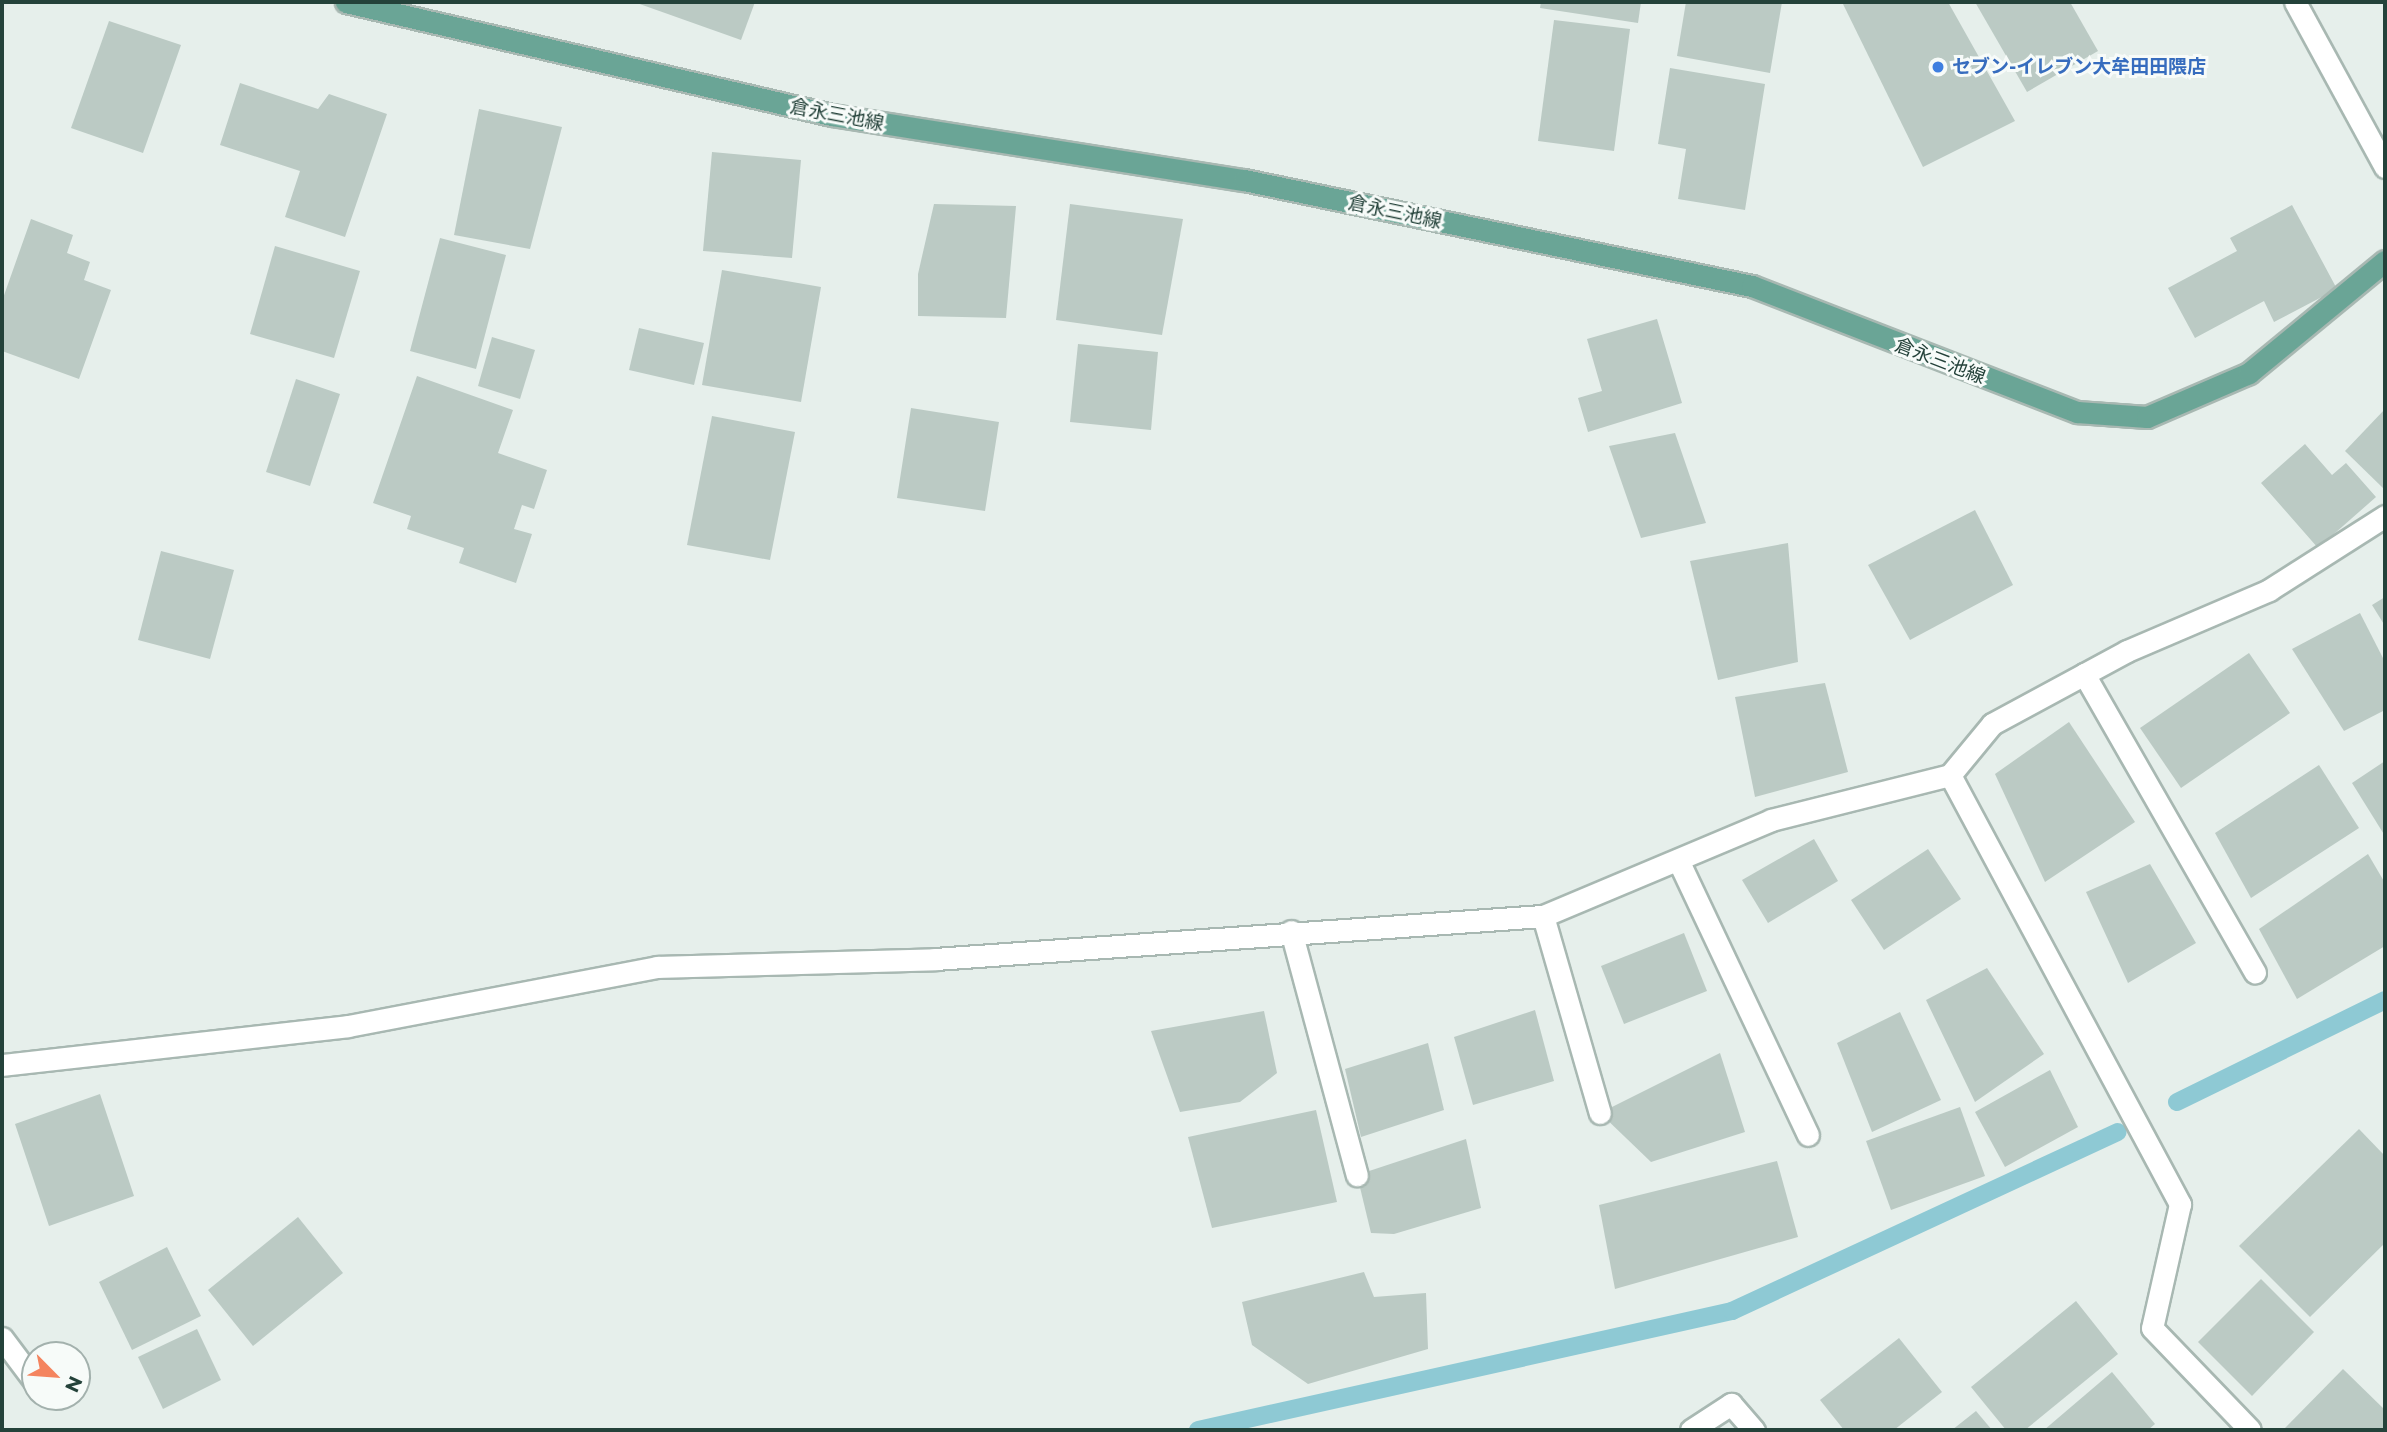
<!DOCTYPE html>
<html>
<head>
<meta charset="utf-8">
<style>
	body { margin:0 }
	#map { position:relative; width:2387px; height:1432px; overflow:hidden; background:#e6efeb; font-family:Montserrat,"Noto Sans JP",sans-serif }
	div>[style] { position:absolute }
	.stream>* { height:18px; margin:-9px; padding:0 9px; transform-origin:9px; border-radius:9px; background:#8ec9d4 }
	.building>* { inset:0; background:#bbcac4 }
	.roads { filter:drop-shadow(2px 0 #a8b8b2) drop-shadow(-2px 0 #a8b8b2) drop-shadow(0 2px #a8b8b2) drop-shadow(0 -2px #a8b8b2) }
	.minor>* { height:21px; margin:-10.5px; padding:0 10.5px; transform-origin:10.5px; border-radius:10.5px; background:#fff }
	.major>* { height:21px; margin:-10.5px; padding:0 10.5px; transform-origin:10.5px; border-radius:10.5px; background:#6aa596 }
	.dots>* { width:19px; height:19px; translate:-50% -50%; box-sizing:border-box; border:4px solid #f7fbf9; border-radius:50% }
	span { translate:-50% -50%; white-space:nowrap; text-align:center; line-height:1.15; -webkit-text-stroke:6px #f7fbf9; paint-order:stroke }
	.shop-label { font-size:19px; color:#366cbe; font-weight:700 }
	.left { translate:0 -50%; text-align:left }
	.street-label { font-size:19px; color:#24423a }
	.frame { position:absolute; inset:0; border:4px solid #24423a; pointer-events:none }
	.north { position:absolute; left:21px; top:1341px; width:70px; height:70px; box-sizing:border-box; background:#f7fbf9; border:2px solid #a3b1ad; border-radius:50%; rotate:115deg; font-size:19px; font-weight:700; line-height:28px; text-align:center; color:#24423a }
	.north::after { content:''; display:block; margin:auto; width:24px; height:32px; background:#f4845f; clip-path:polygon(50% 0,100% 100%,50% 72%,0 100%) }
</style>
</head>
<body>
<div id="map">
	<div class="stream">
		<div style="left:2177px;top:1102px;width:232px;rotate:-26.1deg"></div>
		<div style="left:1198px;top:1430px;width:547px;rotate:-12.56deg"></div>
		<div style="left:1732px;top:1311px;width:425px;rotate:-24.9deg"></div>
	</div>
	<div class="building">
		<div style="clip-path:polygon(634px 2px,755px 2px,741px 40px)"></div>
		<div style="clip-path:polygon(1541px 2px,1641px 2px,1638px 23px,1540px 8px)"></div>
		<div style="clip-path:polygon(1686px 2px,1782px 2px,1770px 73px,1677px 56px)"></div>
		<div style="clip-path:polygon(1842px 2px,1948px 2px,2015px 121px,1923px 167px)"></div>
		<div style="clip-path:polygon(1975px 2px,2070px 2px,2098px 51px,2027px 92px)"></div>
		<div style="clip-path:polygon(1554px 20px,1630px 29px,1614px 151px,1538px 141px)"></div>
		<div style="clip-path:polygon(109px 21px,181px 45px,143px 153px,71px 128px)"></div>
		<div style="clip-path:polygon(1670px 68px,1765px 84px,1745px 210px,1678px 199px,1686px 149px,1658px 144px)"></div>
		<div style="clip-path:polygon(240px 83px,318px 109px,329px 94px,387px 114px,345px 237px,285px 217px,300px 171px,220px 145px)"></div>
		<div style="clip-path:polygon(479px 109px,562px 127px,530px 249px,454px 235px)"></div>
		<div style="clip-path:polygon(712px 152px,801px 160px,792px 258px,703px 251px)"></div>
		<div style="clip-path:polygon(934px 204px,1016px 206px,1006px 318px,918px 316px,918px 274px)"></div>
		<div style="clip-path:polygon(1070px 204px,1183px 219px,1162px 335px,1056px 320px)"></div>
		<div style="clip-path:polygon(2292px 205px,2337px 289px,2274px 322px,2264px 301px,2195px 338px,2168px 288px,2237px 251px,2230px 238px)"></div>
		<div style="clip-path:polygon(31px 219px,73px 235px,67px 253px,90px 262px,84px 280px,111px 290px,79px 379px,2px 351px,2px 301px)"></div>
		<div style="clip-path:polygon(440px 238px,506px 255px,476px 369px,410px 351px)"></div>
		<div style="clip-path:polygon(275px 246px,360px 271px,334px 358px,250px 334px)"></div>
		<div style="clip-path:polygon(722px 270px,821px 287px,801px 402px,702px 385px)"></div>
		<div style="clip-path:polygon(1657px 319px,1682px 403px,1588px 432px,1578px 398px,1602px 391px,1587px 339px)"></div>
		<div style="clip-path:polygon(639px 328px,704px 343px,694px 385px,629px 370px)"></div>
		<div style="clip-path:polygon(492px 337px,535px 350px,520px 399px,478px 386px)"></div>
		<div style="clip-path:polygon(1078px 344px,1158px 352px,1151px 430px,1070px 422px)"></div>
		<div style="clip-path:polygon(417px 376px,513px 410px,498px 453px,547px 470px,534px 509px,522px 505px,514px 529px,532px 534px,516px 583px,459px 563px,464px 548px,407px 529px,411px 516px,373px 503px)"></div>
		<div style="clip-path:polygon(296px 379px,340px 394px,310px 486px,266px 472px)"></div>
		<div style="clip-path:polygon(911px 408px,999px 422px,985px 511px,897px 498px)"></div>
		<div style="clip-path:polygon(2385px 409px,2385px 490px,2345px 451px)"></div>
		<div style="clip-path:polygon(712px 416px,795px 432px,770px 560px,687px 545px)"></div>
		<div style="clip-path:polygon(1675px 433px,1706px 523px,1641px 538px,1609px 446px)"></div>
		<div style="clip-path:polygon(2305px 444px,2332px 475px,2346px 463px,2376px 497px,2318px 548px,2261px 483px)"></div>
		<div style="clip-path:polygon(1975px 510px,2013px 585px,1910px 640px,1868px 565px)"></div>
		<div style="clip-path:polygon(1788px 543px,1798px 662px,1718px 680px,1690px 561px)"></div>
		<div style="clip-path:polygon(161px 551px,234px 570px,210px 659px,138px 640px)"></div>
		<div style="clip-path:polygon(2385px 597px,2385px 626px,2372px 605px)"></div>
		<div style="clip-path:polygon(2360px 613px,2385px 662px,2385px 710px,2344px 731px,2292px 649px)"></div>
		<div style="clip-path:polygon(2249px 653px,2290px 713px,2181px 788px,2140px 728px)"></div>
		<div style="clip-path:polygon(1825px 683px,1848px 772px,1755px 797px,1735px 697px)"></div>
		<div style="clip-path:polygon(2069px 722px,2135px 822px,2045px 882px,1995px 774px)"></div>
		<div style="clip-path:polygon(2385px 761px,2385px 836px,2352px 783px)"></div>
		<div style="clip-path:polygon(2319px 765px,2359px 828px,2251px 898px,2215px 833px)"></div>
		<div style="clip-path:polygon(1814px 839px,1838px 881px,1768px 923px,1742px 880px)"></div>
		<div style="clip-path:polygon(1928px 849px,1961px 899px,1884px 950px,1851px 900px)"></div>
		<div style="clip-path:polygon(2368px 854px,2385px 883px,2385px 946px,2297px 999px,2259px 929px)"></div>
		<div style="clip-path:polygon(2150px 864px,2196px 943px,2128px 983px,2086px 892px)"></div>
		<div style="clip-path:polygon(1684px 933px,1707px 991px,1624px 1024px,1601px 966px)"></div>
		<div style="clip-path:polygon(1987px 968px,2044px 1054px,1975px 1102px,1926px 1000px)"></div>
		<div style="clip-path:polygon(1535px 1010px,1554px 1081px,1473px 1105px,1454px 1037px)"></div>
		<div style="clip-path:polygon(1264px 1011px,1277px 1073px,1240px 1102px,1180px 1112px,1151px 1031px)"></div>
		<div style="clip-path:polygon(1900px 1012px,1941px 1100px,1872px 1132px,1837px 1043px)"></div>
		<div style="clip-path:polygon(1428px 1043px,1444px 1110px,1361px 1137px,1345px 1069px)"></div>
		<div style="clip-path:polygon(1720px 1053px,1745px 1132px,1651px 1162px,1600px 1113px)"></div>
		<div style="clip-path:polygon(2050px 1070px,2078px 1127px,2005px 1167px,1975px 1112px)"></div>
		<div style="clip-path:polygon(100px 1094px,134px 1196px,49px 1226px,15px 1124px)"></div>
		<div style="clip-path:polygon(1960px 1107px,1985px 1176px,1891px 1210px,1866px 1141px)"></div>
		<div style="clip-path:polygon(1316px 1110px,1337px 1202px,1212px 1228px,1188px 1137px)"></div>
		<div style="clip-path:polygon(2359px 1129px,2385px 1156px,2385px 1243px,2310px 1317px,2239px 1246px)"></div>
		<div style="clip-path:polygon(1466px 1139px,1481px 1208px,1394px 1234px,1371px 1233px,1357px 1175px)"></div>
		<div style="clip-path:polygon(1777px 1161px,1798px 1237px,1615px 1289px,1599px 1205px)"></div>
		<div style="clip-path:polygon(298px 1217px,343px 1273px,253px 1346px,208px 1290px)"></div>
		<div style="clip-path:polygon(167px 1247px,201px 1316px,132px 1350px,99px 1282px)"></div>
		<div style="clip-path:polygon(1364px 1272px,1374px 1297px,1426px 1293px,1428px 1349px,1308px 1384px,1252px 1345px,1242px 1302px)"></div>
		<div style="clip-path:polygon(2261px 1279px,2314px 1332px,2252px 1396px,2198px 1342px)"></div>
		<div style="clip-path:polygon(2076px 1301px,2118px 1354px,2025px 1430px,2006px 1430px,1971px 1387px)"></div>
		<div style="clip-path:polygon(197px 1329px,221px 1380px,163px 1409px,138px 1357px)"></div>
		<div style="clip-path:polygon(1899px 1338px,1942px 1392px,1894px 1430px,1844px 1430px,1820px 1400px)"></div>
		<div style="clip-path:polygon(2343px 1369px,2385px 1410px,2385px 1430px,2283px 1430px)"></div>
		<div style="clip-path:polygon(2112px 1372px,2155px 1424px,2148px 1430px,2044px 1430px)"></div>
		<div style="clip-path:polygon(1976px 1411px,1992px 1430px,1952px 1430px)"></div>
	</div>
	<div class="roads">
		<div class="minor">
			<div style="left:2295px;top:2px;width:188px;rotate:61.4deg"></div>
			<div style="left:2084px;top:674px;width:344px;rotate:60.2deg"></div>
			<div style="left:1950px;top:775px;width:487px;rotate:61.8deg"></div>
			<div style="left:2180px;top:1204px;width:127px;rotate:102.7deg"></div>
			<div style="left:2152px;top:1328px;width:141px;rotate:46.1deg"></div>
			<div style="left:1678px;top:860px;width:304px;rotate:64.7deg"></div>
			<div style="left:1543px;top:916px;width:205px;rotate:73.9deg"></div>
			<div style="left:1291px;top:931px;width:253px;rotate:74.9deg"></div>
			<div style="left:2px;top:1065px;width:348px;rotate:-6.4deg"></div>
			<div style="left:348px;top:1026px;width:315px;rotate:-10.8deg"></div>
			<div style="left:657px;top:967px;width:278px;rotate:-1.6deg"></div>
			<div style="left:935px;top:959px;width:610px;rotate:-4.05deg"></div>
			<div style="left:1543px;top:916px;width:247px;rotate:-22.8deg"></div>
			<div style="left:1771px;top:820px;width:185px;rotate:-14.1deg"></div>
			<div style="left:1950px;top:775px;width:66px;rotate:-50.5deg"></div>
			<div style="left:1992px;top:724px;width:153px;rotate:-28.4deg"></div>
			<div style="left:2127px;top:651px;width:155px;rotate:-23.2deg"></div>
			<div style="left:2269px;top:590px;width:138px;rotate:-32.5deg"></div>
			<div style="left:2px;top:1338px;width:55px;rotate:53.1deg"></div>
			<div style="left:1691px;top:1430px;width:48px;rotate:-33deg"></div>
			<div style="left:1731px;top:1404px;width:35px;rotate:49deg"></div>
		</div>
		<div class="major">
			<div style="left:346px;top:2px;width:499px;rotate:13.1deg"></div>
			<div style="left:832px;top:115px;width:417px;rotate:9deg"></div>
			<div style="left:1244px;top:180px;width:519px;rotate:11.79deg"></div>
			<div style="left:1752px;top:286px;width:349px;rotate:21.2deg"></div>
			<div style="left:2077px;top:412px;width:70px;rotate:4.1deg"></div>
			<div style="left:2147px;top:417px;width:111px;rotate:-23.3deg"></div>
			<div style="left:2249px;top:373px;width:176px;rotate:-39.5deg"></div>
		</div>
	</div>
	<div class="dots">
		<div style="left:1938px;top:67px;background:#3f7fe0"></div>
	</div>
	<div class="shop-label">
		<span class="left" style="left:1952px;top:67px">セブン-イレブン大牟田田隈店</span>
	</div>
	<div class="street-label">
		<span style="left:837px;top:115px;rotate:11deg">倉永三池線</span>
		<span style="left:1395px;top:212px;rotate:12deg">倉永三池線</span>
		<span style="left:1940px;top:361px;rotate:21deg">倉永三池線</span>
	</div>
	<div class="frame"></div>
	<div class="north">N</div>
</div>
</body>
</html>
